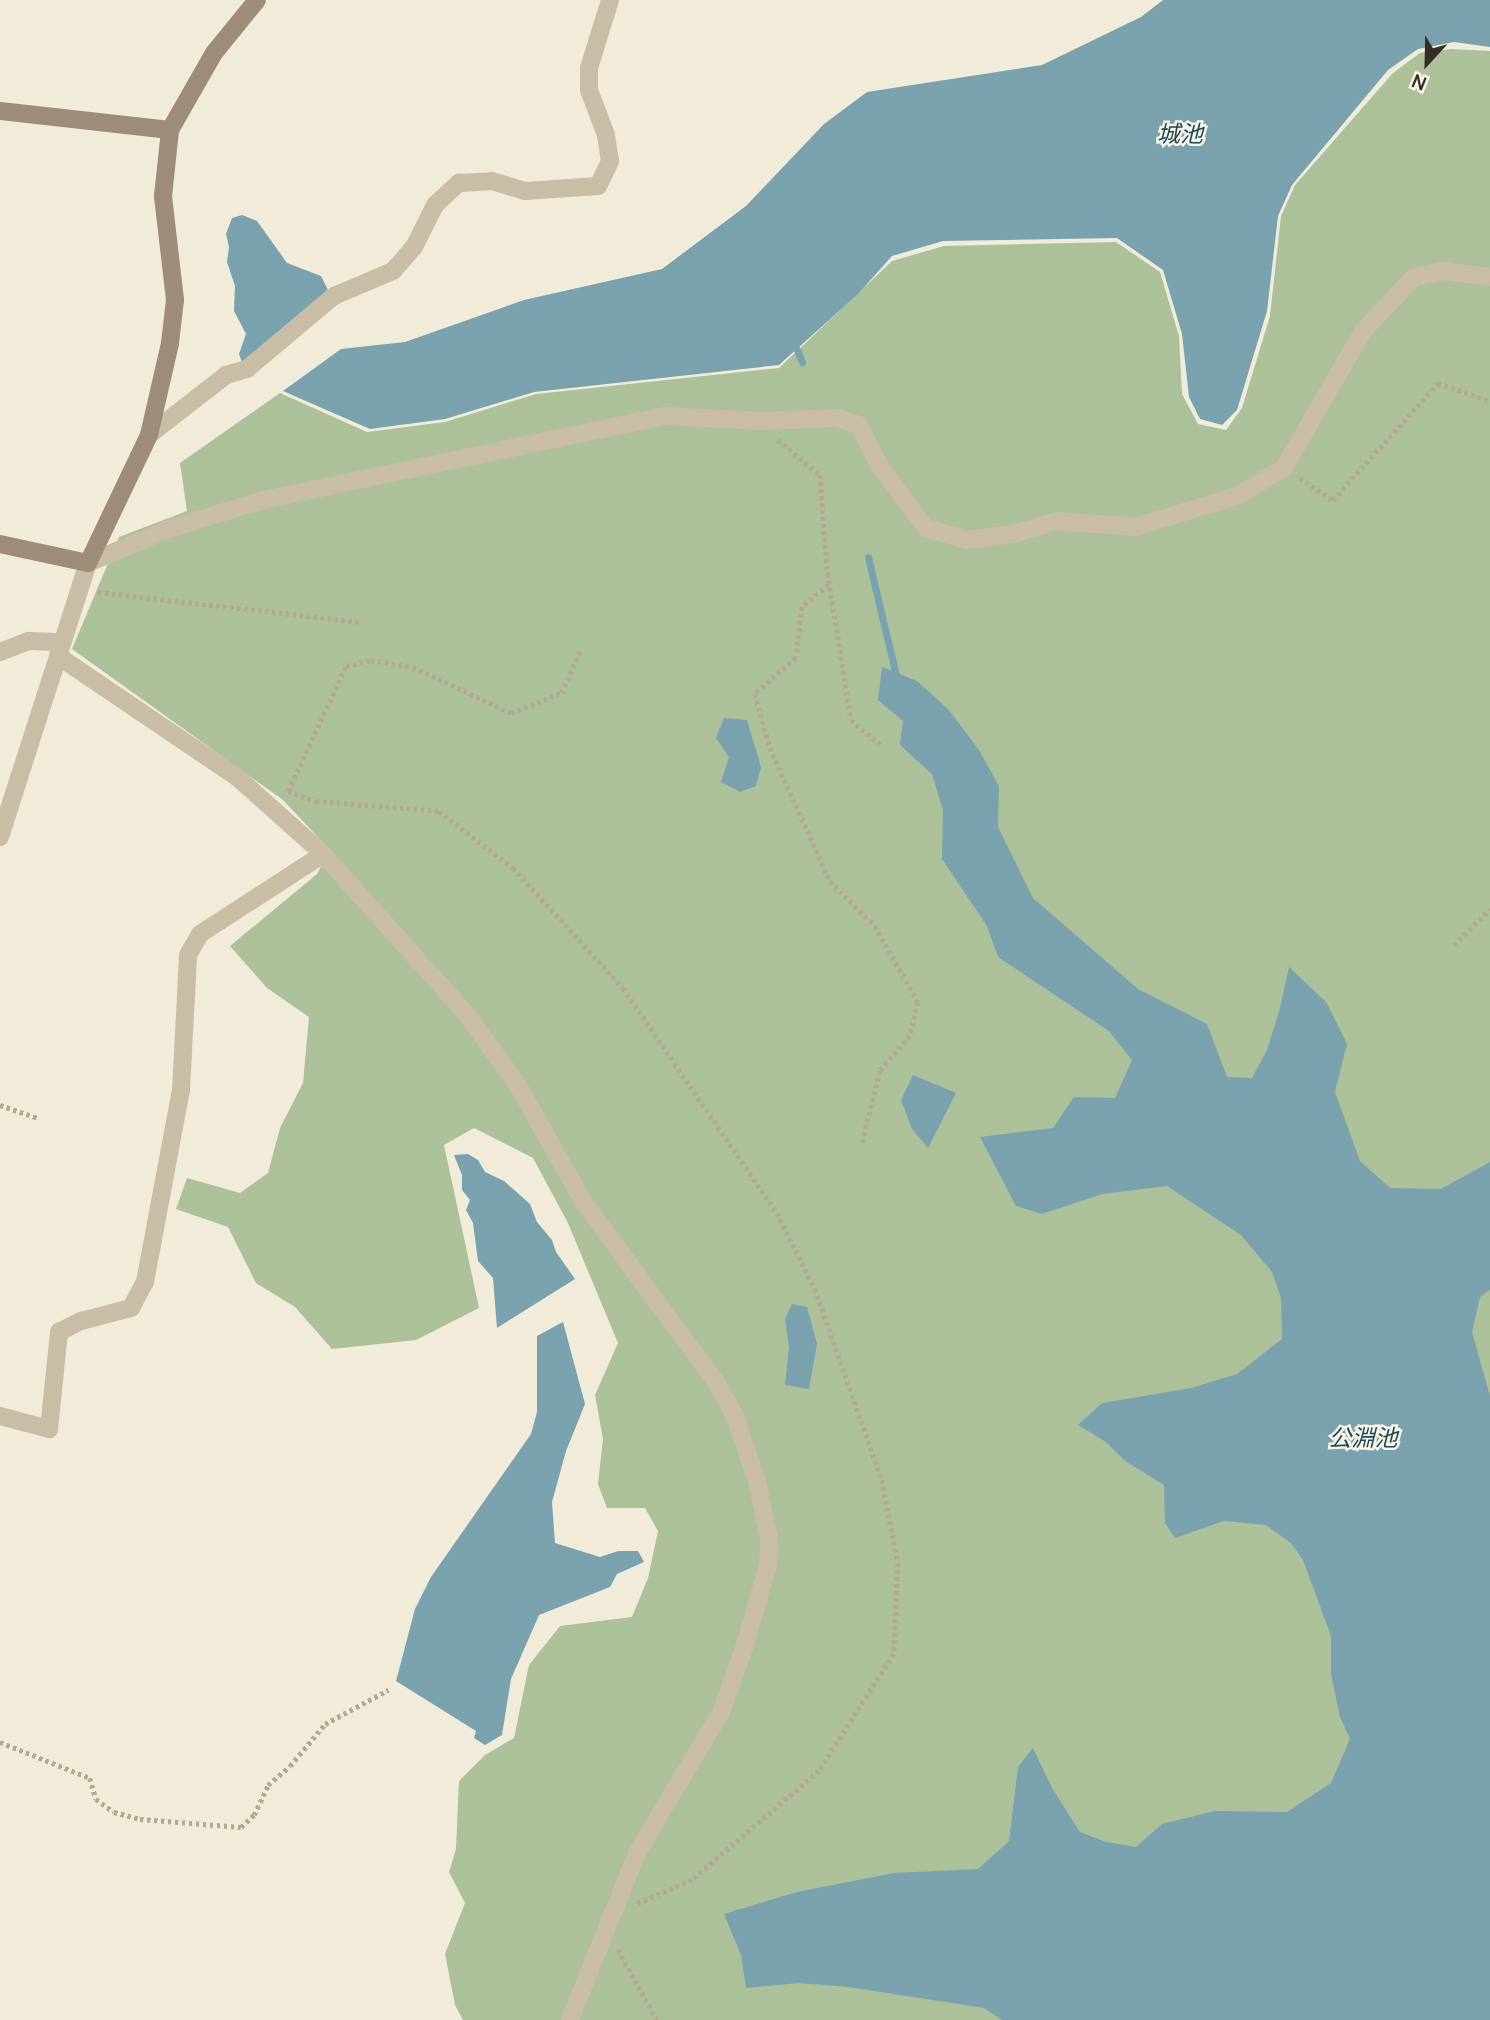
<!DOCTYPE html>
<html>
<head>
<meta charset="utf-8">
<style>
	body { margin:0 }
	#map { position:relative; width:1490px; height:2020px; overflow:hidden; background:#f1ebda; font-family:Manrope,"Noto Sans JP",sans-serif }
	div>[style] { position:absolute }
	.green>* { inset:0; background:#acc09a }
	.water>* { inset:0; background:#79a2ae }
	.stream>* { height:7px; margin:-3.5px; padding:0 3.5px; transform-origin:3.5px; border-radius:3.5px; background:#79a2ae }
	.path>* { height:4.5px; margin-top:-2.25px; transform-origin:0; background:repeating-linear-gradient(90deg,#b5a790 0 3.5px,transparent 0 7px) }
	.street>* { height:18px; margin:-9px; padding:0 9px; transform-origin:9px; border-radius:9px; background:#c9bda6 }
	.secondary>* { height:18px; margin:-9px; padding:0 9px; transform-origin:9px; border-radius:9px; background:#9d8c78 }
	span { translate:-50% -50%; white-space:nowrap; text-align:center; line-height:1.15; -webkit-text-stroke:5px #f9f4e6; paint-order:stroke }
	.water-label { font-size:23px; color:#1d4857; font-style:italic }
	.north { position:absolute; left:1392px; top:28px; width:70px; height:70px; -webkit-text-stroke:5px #f9f4e6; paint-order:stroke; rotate:202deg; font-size:19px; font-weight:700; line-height:28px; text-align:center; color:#352e27 }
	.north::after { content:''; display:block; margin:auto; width:24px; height:32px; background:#352e27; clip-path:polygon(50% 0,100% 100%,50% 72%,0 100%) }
</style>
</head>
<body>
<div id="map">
	<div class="green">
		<div style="clip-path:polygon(1451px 49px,1490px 51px,1490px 2020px,463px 2020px,455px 2005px,445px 1954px,465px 1903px,449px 1872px,456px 1849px,459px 1781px,485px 1755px,514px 1738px,529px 1665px,560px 1626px,632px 1617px,648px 1578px,658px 1531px,645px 1508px,607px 1508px,598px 1484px,603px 1439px,595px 1395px,618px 1343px,568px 1223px,533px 1158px,474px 1128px,444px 1145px,479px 1308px,416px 1340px,332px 1349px,295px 1307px,256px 1283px,228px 1227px,176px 1209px,187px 1178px,240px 1193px,268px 1173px,280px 1128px,303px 1083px,309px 1017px,267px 988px,230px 946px,317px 874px,330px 850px,283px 800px,72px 649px,119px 537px,187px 511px,180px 463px,280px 393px,367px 432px,445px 422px,536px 394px,779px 368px,892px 261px,944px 246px,1116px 242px,1160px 272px,1179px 336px,1182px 394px,1198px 424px,1226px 430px,1242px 408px,1270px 316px,1281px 216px,1295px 185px,1393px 73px,1420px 53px)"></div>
	</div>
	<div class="water">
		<div style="clip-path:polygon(1163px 0,1490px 0,1490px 47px,1454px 42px,1418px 49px,1388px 70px,1292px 185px,1278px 216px,1267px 311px,1237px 410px,1222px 425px,1200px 419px,1189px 397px,1182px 334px,1163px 270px,1117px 238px,943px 241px,892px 256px,858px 294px,779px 365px,534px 392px,445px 419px,370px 429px,283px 391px,341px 349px,405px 342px,524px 300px,662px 269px,746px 206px,824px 124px,867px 92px,1042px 65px,1141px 17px)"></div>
		<div style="clip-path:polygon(242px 215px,257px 221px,287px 263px,321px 276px,329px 292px,242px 362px,239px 354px,246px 334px,234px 311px,235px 286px,227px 262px,229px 247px,226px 234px,232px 218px)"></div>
		<div style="clip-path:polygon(882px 667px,917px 681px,948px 709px,979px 750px,999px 786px,998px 827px,1033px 898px,1138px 989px,1207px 1024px,1227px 1077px,1252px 1078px,1267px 1050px,1280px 1008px,1289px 967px,1326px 1002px,1347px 1044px,1335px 1092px,1360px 1161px,1390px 1188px,1441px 1189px,1490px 1162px,1490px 1290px,1480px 1297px,1472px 1332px,1490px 1396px,1490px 2020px,1002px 2020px,984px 2008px,848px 1987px,799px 1983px,746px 1988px,741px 1955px,724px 1914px,797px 1892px,894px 1873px,978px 1869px,1009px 1841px,1018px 1767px,1033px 1748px,1052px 1788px,1080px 1832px,1106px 1842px,1136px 1847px,1162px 1824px,1215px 1811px,1287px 1812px,1331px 1783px,1350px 1739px,1340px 1717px,1331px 1674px,1331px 1636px,1303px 1560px,1291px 1543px,1266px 1525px,1224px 1521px,1175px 1538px,1165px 1523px,1164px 1485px,1125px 1461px,1106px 1442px,1078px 1425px,1102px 1403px,1191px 1388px,1237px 1374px,1282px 1339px,1281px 1298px,1272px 1272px,1241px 1235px,1167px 1186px,1102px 1194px,1042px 1214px,1016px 1206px,980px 1137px,1053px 1128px,1074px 1097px,1115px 1098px,1132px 1060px,1109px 1031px,998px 957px,987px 926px,942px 859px,943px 810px,932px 774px,900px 745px,903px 721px,878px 700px)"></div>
		<div style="clip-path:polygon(724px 718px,747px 720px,761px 767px,756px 786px,740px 792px,721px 782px,729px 757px,716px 738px)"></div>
		<div style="clip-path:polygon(913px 1075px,956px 1093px,928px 1148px,912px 1129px,901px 1100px)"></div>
		<div style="clip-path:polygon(468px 1154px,478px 1160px,485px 1172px,504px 1181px,530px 1204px,537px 1222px,552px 1240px,556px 1252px,575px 1279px,497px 1328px,493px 1278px,478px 1261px,473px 1223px,466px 1210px,470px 1200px,462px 1190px,462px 1175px,454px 1155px)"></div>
		<div style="clip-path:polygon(792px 1304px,807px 1307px,817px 1344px,809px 1389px,785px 1385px,789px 1347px,785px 1319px)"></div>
		<div style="clip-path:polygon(563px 1322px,585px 1404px,566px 1451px,552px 1502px,555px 1543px,600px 1557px,618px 1551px,638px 1551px,644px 1562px,617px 1574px,610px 1587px,539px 1615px,511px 1679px,502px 1735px,485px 1745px,474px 1738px,476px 1731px,396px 1681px,415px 1609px,431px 1577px,531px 1434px,537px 1412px,537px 1336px)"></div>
	</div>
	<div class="stream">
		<div style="left:794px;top:343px;width:21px;rotate:67deg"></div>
		<div style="left:868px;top:557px;width:126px;rotate:76.7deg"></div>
	</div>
	<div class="path">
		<div style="left:778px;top:440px;width:55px;rotate:39.8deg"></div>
		<div style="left:820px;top:475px;width:99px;rotate:85.4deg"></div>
		<div style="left:828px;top:574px;width:148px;rotate:81deg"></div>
		<div style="left:851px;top:720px;width:40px;rotate:40deg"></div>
		<div style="left:1300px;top:478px;width:40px;rotate:34deg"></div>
		<div style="left:1333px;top:500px;width:157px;rotate:-48.1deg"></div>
		<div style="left:1438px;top:383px;width:55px;rotate:19.1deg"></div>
		<div style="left:829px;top:585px;width:35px;rotate:141deg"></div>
		<div style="left:802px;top:607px;width:51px;rotate:96.7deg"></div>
		<div style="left:796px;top:658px;width:55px;rotate:138.7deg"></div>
		<div style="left:755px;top:694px;width:56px;rotate:74.5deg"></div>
		<div style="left:770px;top:748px;width:146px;rotate:65.7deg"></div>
		<div style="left:830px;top:881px;width:64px;rotate:45deg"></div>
		<div style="left:875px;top:926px;width:87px;rotate:60.5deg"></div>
		<div style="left:918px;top:1002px;width:35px;rotate:103deg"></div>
		<div style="left:910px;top:1036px;width:46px;rotate:130.6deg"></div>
		<div style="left:880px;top:1071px;width:75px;rotate:103.9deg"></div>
		<div style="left:98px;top:592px;width:265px;rotate:6.5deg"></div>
		<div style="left:288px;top:791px;width:30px;rotate:20deg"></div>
		<div style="left:316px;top:801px;width:123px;rotate:4.6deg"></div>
		<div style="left:439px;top:811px;width:93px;rotate:37.6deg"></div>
		<div style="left:513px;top:868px;width:163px;rotate:47.5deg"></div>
		<div style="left:623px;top:988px;width:273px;rotate:55.6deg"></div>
		<div style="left:777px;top:1213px;width:85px;rotate:63.4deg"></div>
		<div style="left:815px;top:1289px;width:202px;rotate:70.7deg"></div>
		<div style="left:882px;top:1480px;width:85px;rotate:79.1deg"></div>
		<div style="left:898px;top:1563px;width:91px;rotate:92.5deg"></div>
		<div style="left:894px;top:1654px;width:139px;rotate:122.7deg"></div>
		<div style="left:819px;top:1771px;width:167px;rotate:139.4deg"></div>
		<div style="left:692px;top:1880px;width:60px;rotate:156.4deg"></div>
		<div style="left:288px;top:791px;width:138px;rotate:-65.1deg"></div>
		<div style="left:346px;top:666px;width:26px;rotate:-13deg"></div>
		<div style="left:371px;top:660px;width:43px;rotate:9.5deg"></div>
		<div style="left:413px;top:667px;width:108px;rotate:25.1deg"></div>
		<div style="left:511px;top:713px;width:54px;rotate:-21.8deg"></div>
		<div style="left:561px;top:693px;width:47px;rotate:-65.1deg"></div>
		<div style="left:1454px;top:945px;width:51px;rotate:-45deg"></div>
		<div style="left:0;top:1105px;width:39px;rotate:19deg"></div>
		<div style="left:0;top:1742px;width:97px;rotate:21.8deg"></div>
		<div style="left:90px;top:1778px;width:22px;rotate:74deg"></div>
		<div style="left:96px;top:1799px;width:22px;rotate:36deg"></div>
		<div style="left:114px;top:1812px;width:27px;rotate:15deg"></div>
		<div style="left:140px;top:1819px;width:101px;rotate:4.5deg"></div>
		<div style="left:241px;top:1827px;width:18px;rotate:-43deg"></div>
		<div style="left:254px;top:1815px;width:33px;rotate:-65deg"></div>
		<div style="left:268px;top:1785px;width:29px;rotate:-41deg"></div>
		<div style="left:290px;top:1766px;width:55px;rotate:-50.2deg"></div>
		<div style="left:325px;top:1724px;width:72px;rotate:-28.4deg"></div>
		<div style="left:618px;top:1950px;width:80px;rotate:60.9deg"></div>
	</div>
	<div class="street">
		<div style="left:149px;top:435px;width:98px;rotate:-37.9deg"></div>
		<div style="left:226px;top:375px;width:22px;rotate:-16deg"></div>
		<div style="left:247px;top:369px;width:114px;rotate:-40deg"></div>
		<div style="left:334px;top:296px;width:64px;rotate:-23deg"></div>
		<div style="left:393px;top:271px;width:32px;rotate:-49deg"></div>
		<div style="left:414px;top:247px;width:47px;rotate:-63.4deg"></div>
		<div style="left:435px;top:205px;width:33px;rotate:-43deg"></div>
		<div style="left:459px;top:183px;width:33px;rotate:-3deg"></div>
		<div style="left:492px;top:181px;width:34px;rotate:17deg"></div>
		<div style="left:525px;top:191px;width:73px;rotate:-3.9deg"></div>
		<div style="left:598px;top:186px;width:28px;rotate:-64deg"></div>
		<div style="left:610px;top:161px;width:26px;rotate:-99deg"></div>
		<div style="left:606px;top:135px;width:48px;rotate:-110.7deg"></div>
		<div style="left:589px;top:90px;width:22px;rotate:-90deg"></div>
		<div style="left:589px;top:68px;width:71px;rotate:-72.8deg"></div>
		<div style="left:0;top:652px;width:31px;rotate:-21deg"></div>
		<div style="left:29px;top:641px;width:33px;rotate:2deg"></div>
		<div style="left:58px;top:656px;width:216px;rotate:34.1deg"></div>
		<div style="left:237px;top:777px;width:115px;rotate:41.8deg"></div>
		<div style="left:323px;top:854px;width:153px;rotate:48.2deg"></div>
		<div style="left:425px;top:968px;width:64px;rotate:48.1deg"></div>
		<div style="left:468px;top:1016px;width:84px;rotate:54.2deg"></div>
		<div style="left:517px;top:1084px;width:138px;rotate:60.5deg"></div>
		<div style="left:585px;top:1204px;width:223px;rotate:53.7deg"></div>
		<div style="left:717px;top:1384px;width:38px;rotate:61deg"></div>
		<div style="left:735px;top:1417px;width:68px;rotate:71deg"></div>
		<div style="left:757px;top:1481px;width:59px;rotate:78.3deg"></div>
		<div style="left:769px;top:1539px;width:26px;rotate:92deg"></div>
		<div style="left:768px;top:1565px;width:86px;rotate:106.1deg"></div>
		<div style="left:744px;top:1648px;width:68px;rotate:109.8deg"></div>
		<div style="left:721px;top:1712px;width:164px;rotate:120.8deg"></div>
		<div style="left:637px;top:1853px;width:180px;rotate:111.9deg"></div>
		<div style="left:0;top:837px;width:288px;rotate:-72.2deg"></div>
		<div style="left:88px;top:563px;width:85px;rotate:-22.9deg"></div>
		<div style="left:166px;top:530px;width:102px;rotate:-17.2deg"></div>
		<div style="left:263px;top:500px;width:411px;rotate:-11.8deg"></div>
		<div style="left:665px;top:416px;width:96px;rotate:3deg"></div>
		<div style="left:761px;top:421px;width:76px;rotate:-2.3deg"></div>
		<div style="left:837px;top:418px;width:23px;rotate:18deg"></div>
		<div style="left:859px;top:425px;width:45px;rotate:63.4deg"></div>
		<div style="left:879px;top:465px;width:79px;rotate:53.3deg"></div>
		<div style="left:926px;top:528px;width:43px;rotate:16.3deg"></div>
		<div style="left:967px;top:540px;width:47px;rotate:-7.3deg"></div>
		<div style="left:1014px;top:534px;width:44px;rotate:-17.2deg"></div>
		<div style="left:1056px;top:521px;width:79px;rotate:4.3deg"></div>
		<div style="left:1135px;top:527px;width:107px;rotate:-16.9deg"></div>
		<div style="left:1237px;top:496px;width:55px;rotate:-30.8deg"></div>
		<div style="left:1284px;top:468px;width:158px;rotate:-60deg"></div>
		<div style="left:1363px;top:331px;width:74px;rotate:-46.6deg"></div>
		<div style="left:1414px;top:277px;width:33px;rotate:-11deg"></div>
		<div style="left:1446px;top:271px;width:44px;rotate:7.8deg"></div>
		<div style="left:0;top:1416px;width:51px;rotate:14.9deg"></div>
		<div style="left:49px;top:1429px;width:98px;rotate:-84.1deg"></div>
		<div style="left:59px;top:1332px;width:25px;rotate:-27deg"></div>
		<div style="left:81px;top:1321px;width:52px;rotate:-14.6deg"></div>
		<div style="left:131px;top:1308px;width:30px;rotate:-62deg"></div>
		<div style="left:145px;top:1282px;width:195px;rotate:-79.4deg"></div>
		<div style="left:181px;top:1090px;width:135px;rotate:-87deg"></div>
		<div style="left:188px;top:955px;width:24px;rotate:-60deg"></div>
		<div style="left:200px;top:934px;width:147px;rotate:-33deg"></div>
	</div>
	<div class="secondary">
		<div style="left:0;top:111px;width:171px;rotate:6.4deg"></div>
		<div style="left:0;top:544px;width:90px;rotate:12.2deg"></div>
		<div style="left:88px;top:563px;width:142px;rotate:-64.5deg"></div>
		<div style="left:149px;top:435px;width:94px;rotate:-77.1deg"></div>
		<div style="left:170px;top:343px;width:43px;rotate:-83.4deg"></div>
		<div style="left:175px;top:300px;width:105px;rotate:-96.6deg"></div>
		<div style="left:163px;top:196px;width:66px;rotate:-83.9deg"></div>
		<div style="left:170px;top:130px;width:89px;rotate:-60.3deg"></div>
		<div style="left:214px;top:53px;width:68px;rotate:-50.9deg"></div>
	</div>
	<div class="water-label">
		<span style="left:1180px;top:133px">城池</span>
		<span style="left:1363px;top:1437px">公淵池</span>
	</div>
	<div class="north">N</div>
</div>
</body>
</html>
